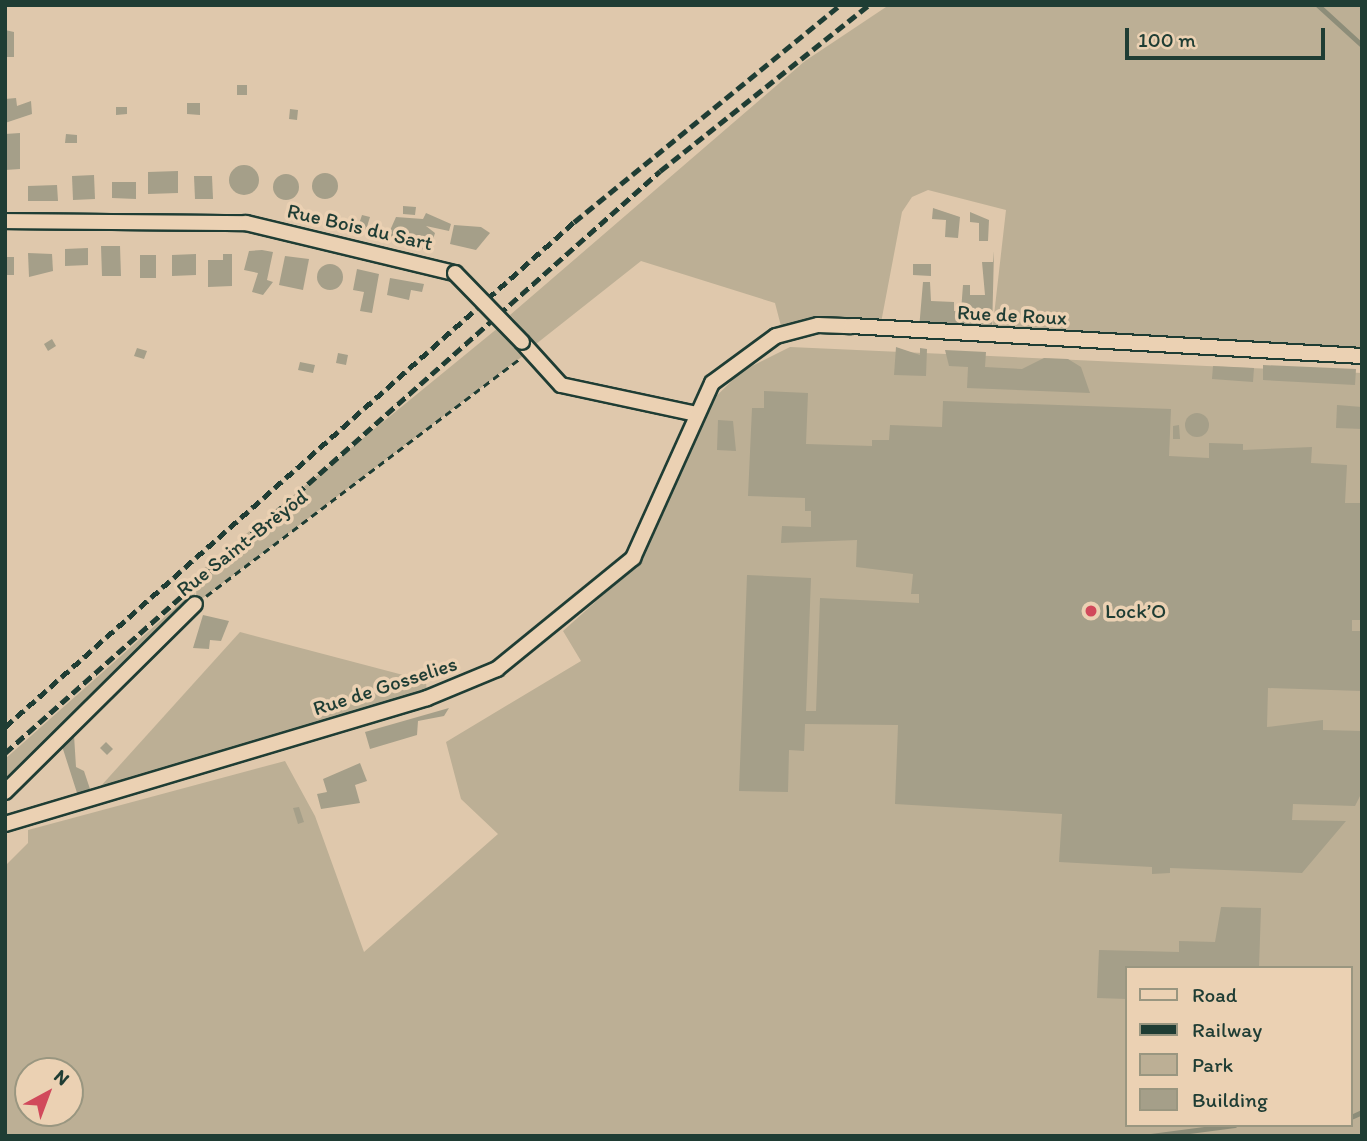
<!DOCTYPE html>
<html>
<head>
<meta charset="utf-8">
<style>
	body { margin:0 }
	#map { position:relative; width:1367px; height:1141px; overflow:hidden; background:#dfc8ac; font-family:Itim,sans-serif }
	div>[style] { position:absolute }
	.green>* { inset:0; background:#bcaf95 }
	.stream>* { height:4.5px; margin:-2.25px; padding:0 2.25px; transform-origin:2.25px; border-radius:2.25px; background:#8d8d79 }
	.building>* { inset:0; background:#a59f89 }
	.round { border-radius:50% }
	.path>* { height:2.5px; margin-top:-1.25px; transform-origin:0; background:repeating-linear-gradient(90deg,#1f3d34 0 7px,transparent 0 12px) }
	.roads { filter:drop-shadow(2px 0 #1f3d34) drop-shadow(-2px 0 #1f3d34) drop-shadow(0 2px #1f3d34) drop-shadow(0 -2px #1f3d34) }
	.minor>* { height:14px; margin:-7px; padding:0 7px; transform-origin:7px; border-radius:7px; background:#ebd1b3 }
	.rail>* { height:4.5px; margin-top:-2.25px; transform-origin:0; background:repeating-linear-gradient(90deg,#1f3d34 0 10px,transparent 0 15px) }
	.bridges { filter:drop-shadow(2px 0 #1f3d34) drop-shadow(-2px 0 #1f3d34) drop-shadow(0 2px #1f3d34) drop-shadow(0 -2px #1f3d34) }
	.minor-bridge>* { height:14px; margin:-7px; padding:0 7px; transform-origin:7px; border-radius:7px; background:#ebd1b3 }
	.dots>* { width:19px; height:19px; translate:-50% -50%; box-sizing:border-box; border:4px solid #ebd1b3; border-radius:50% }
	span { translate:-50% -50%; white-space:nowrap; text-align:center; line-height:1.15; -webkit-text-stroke:7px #ebd1b3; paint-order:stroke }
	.street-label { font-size:21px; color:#1f3d34 }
	.poi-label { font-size:21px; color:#1f3d34 }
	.left { translate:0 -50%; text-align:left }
	.frame { position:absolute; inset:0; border:7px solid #1f3d34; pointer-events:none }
	.legend { position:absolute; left:1125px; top:966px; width:228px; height:161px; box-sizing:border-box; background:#ebd1b3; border:2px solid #999680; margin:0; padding:9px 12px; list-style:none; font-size:21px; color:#1f3d34 }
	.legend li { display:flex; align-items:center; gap:14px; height:35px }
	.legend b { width:35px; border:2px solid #999680 }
	.north { position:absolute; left:14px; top:1057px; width:70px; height:70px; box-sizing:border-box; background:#ebd1b3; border:2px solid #999680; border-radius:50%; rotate:41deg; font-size:19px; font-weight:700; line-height:28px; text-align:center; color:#1f3d34 }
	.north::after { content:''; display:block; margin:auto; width:24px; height:32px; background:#d1495b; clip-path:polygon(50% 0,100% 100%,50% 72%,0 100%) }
	.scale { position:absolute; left:1125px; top:28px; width:200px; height:32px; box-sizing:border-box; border:4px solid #1f3d34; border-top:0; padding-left:9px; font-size:21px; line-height:24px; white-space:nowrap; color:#1f3d34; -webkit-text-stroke:5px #ebd1b3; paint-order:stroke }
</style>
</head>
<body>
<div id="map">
	<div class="green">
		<div style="clip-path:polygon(889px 5px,1362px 5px,1362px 354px,1118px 333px,1006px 327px,992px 333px,1006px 210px,928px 190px,912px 197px,902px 212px,880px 328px,782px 330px,775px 303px,641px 261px,536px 344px,510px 315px,805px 61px)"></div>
		<div style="clip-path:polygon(504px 323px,527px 353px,195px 604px,5px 785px,5px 759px,194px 591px,196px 599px,197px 574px)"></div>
		<div style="clip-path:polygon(evenodd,790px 347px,1362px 373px,1362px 1136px,5px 1136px,5px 866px,28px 843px,28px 830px,285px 761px,315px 816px,364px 952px,498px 834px,461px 799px,446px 742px,581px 661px,563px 631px,642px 560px,703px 409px,742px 371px,790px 347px,1127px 968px,1351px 968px,1351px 1125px,1127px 1125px,1127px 968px,790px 347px,28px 1071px,70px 1071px,70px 1113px,28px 1113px,28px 1071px)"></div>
		<div style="clip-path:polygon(240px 632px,426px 681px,427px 698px,100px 787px)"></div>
	</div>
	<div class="stream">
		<div style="left:1318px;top:5px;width:59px;rotate:42.3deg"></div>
		<div style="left:1351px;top:1117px;width:12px;rotate:-24deg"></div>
		<div style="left:1151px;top:1136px;width:84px;rotate:-7.5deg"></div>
	</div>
	<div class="building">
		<div style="clip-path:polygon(5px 30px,14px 32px,14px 57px,5px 57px)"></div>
		<div style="clip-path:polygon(237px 85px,247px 85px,247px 95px,237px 95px)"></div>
		<div style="clip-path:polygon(16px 98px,17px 106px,31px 101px,32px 114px,5px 123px,5px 99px)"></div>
		<div style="clip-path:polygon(187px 103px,200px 103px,200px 115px,187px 114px)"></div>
		<div style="clip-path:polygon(116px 107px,127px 107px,127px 114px,116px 115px)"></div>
		<div style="clip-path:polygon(290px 109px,298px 110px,297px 120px,289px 119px)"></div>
		<div style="clip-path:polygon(20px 133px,20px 169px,5px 170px,5px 134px)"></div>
		<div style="clip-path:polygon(66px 134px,77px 135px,77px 143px,65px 143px)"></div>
		<div class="round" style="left:229px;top:165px;width:30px;height:30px"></div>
		<div style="clip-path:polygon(178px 171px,178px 193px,148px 194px,148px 172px)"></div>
		<div class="round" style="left:312px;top:173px;width:26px;height:26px"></div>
		<div class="round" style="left:273px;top:174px;width:26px;height:26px"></div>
		<div style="clip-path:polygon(94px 175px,95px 199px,73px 200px,72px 176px)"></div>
		<div style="clip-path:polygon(194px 176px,212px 176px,213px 199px,195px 199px)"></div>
		<div style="clip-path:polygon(112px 182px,136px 182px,136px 199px,112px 198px)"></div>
		<div style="clip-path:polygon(57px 185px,58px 201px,28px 201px,28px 186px)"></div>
		<div style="clip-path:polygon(403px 206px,416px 207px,415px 215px,403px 214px)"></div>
		<div style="clip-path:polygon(933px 208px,960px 217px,958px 238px,945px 237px,946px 220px,932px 219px)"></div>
		<div style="clip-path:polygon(970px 212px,989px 220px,988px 241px,979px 241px,979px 223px,970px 222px)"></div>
		<div style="clip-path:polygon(426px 213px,451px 224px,449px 231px,426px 226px,435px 233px,429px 252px,388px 235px,396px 217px,423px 219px)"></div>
		<div style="clip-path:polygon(362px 215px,370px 217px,366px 230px,358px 227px)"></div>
		<div style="clip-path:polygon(454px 225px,481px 227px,490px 233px,476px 250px,450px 244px)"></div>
		<div style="clip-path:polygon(101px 246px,120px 246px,121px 276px,102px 276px)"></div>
		<div style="clip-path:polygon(88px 248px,88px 265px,65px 266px,65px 249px)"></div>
		<div style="clip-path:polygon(262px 250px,273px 252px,267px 280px,273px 282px,263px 295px,252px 292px,258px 273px,244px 270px,249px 251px)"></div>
		<div style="clip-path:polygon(994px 251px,992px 333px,919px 329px,923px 282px,930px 282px,931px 301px,954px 302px,954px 311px,961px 311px,963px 285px,970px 285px,970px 295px,985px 295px,982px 262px,993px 262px)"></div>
		<div style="clip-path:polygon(28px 253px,52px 254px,53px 271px,29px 277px)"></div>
		<div style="clip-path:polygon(196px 254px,196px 275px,172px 276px,172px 255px)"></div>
		<div style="clip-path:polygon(223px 254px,232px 254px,232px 286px,208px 287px,208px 260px,223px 260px)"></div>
		<div style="clip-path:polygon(140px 255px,156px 255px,156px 278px,140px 278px)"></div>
		<div style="clip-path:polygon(285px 256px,309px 259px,303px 290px,279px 285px)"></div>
		<div style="clip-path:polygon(5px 257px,14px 257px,14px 275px,5px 275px)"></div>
		<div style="clip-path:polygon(913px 264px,931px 264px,931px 276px,913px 275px)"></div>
		<div class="round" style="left:317px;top:264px;width:26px;height:26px"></div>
		<div style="clip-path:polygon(357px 269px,379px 274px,372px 313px,360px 311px,364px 292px,353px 290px)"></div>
		<div style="clip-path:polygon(390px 278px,424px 284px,422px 292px,411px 290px,409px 300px,387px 295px)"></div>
		<div style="clip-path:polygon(52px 339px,56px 346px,48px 351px,44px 344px)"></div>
		<div style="clip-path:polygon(896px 347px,920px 355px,920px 348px,927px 349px,926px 376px,894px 375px)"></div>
		<div style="clip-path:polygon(137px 348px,147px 351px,144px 359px,134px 356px)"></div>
		<div style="clip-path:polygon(945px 350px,986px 352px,985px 367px,1022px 369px,1044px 358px,1068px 359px,1081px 367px,1090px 393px,967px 388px,968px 367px,949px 366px)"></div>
		<div style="clip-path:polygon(338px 353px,348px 355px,346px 365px,336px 363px)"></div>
		<div style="clip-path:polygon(300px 362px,315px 365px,313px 373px,298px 370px)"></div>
		<div style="clip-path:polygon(1263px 365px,1356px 369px,1355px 385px,1263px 380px)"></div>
		<div style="clip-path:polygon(1213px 366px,1254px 368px,1253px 382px,1212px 379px)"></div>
		<div style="clip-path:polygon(764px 391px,808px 393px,806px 444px,872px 446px,872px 440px,889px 440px,890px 425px,942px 427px,943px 401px,1171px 409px,1169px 456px,1209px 458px,1209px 443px,1243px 444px,1243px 450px,1312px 447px,1311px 463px,1347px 465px,1345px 503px,1362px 503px,1362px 620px,1352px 620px,1352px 631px,1362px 631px,1362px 691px,1268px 688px,1267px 727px,1323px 720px,1323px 730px,1362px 731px,1362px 792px,1355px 806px,1293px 804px,1292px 820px,1346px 821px,1302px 873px,1170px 868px,1170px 873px,1152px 874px,1152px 867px,1059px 862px,1062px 814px,895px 804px,898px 725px,805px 724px,804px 751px,789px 750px,788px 792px,739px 791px,747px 575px,811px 578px,806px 711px,816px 711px,820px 598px,919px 603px,919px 594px,911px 594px,913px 574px,856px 567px,857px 540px,781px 543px,782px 526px,811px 527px,811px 511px,805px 511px,805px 498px,748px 496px,752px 408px,764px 408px)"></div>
		<div style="clip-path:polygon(1337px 405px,1362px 407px,1362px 429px,1336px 428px)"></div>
		<div class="round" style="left:1185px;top:413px;width:24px;height:24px"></div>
		<div style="clip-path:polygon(718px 420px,733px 421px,736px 451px,717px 450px)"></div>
		<div style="clip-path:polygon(1179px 425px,1180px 439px,1173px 439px,1173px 426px)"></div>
		<div style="clip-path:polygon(203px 615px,229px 621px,221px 641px,210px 640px,209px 649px,193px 648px)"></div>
		<div style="clip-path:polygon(449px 708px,444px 716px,418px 721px,417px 735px,370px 749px,365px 732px)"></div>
		<div style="clip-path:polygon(74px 735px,76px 767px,84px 771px,91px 792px,78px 796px,62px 746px)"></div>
		<div style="clip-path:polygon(106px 742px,113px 749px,107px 755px,100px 748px)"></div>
		<div style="clip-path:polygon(360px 763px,367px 781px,355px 785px,360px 803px,321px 809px,317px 794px,327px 792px,323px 779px)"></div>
		<div style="clip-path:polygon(299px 807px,304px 822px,298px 824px,293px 808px)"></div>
		<div style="clip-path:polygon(1221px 907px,1261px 908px,1259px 968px,1127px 968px,1127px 999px,1097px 998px,1099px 950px,1179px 952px,1179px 941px,1215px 942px)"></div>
	</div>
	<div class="path">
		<div style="left:206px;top:596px;width:393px;rotate:-37.1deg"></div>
	</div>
	<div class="roads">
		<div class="minor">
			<div style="left:5px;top:221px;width:241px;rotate:0.5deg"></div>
			<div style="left:246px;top:223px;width:215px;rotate:13.5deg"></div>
			<div style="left:522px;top:342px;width:58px;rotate:47.8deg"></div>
			<div style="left:561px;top:385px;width:138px;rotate:12.1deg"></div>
			<div style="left:5px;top:792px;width:267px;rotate:-44.7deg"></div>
			<div style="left:5px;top:824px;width:440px;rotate:-16.6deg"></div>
			<div style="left:427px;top:698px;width:76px;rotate:-22.5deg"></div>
			<div style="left:497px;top:669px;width:176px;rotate:-39.2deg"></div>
			<div style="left:633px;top:558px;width:192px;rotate:-65.7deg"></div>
			<div style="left:712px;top:383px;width:79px;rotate:-36.3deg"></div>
			<div style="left:776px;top:336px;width:43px;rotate:-14.7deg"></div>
			<div style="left:818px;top:325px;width:33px;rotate:2deg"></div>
			<div style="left:851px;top:326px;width:512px;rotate:3.36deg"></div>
		</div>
	</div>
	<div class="rail">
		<div style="left:5px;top:727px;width:761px;rotate:-41.59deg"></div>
		<div style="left:574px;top:222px;width:343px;rotate:-39.2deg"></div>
		<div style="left:5px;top:753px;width:876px;rotate:-41.62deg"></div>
		<div style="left:660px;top:171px;width:267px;rotate:-38.5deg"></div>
	</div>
	<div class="bridges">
		<div class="minor-bridge">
			<div style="left:455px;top:273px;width:96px;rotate:45.8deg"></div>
		</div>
	</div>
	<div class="dots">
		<div style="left:1091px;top:611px;background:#d1495b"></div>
	</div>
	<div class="street-label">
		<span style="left:360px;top:227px;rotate:13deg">Rue Bois du Sart</span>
		<span style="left:1012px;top:315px;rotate:3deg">Rue de Roux</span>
		<span style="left:242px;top:543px;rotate:-38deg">Rue Saint-Brèyôd</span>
		<span style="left:385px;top:686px;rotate:-18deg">Rue de Gosselies</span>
	</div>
	<div class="poi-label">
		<span class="left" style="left:1105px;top:611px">Lock’O</span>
	</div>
	<div class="frame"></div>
	<ul class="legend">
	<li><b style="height:9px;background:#ebd1b3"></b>Road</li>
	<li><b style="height:9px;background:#1f3d34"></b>Railway</li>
	<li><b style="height:19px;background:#bcaf95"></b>Park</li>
	<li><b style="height:19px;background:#a59f89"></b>Building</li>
	</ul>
	<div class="north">N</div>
	<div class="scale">100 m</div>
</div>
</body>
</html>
